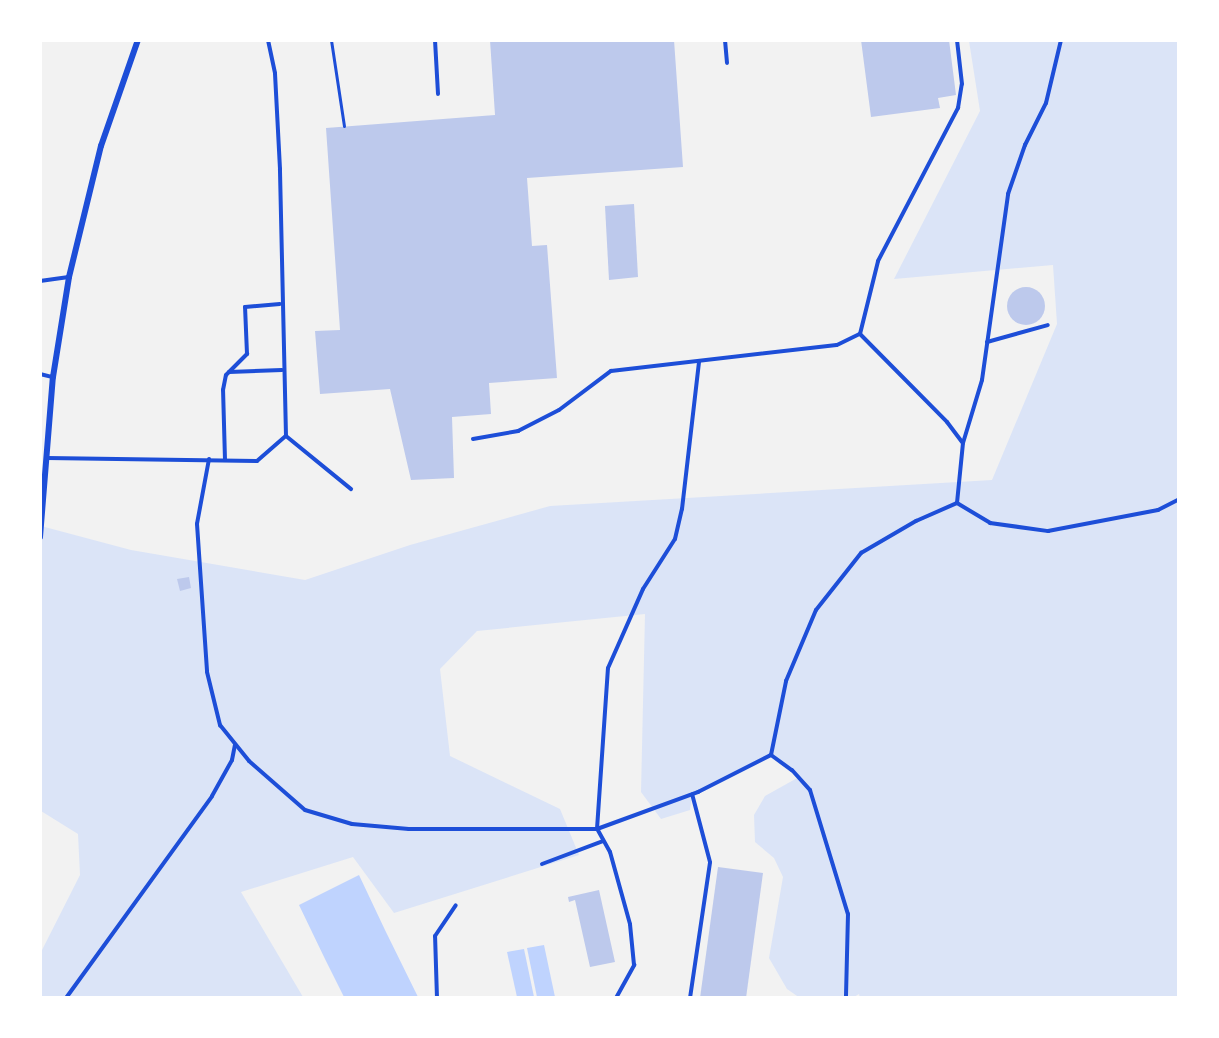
<!DOCTYPE html>
<html>
<head>
<meta charset="utf-8">
<style>
	body { margin:0 }
	#map { position:relative; width:1219px; height:1038px; overflow:hidden; background:#f2f2f2; font-family:"Work Sans",sans-serif }
	div>[style] { position:absolute }
	.green>* { inset:0; background:#dbe4f7 }
	.water>* { inset:0; background:#bfd3fe }
	.building>* { inset:0; background:#bdc9ec }
	.round { border-radius:50% }
	.path>* { height:3px; margin:-1.5px; padding:0 1.5px; transform-origin:1.5px; border-radius:1.5px; background:#1d4ed8 }
	.service>* { height:4px; margin:-2px; padding:0 2px; transform-origin:2px; border-radius:2px; background:#1d4ed8 }
	.minor>* { height:6px; margin:-3px; padding:0 3px; transform-origin:3px; border-radius:3px; background:#1d4ed8 }
	span { translate:-50% -50%; white-space:nowrap; text-align:center; line-height:1.15; -webkit-text-stroke:4.5px #fff; paint-order:stroke }
	.frame { position:absolute; inset:0; border:42px solid #fff; pointer-events:none }
</style>
</head>
<body>
<div id="map">
	<div class="green">
		<div style="clip-path:polygon(969px 41px,1178px 41px,1178px 997px,860px 998px,859px 994px,854px 997px,800px 998px,787px 989px,769px 958px,783px 877px,774px 858px,755px 842px,754px 815px,765px 796px,799px 777px,770px 755px,692px 794px,690px 810px,661px 819px,641px 792px,645px 614px,477px 631px,440px 669px,450px 756px,560px 809px,579px 855px,394px 913px,353px 857px,241px 892px,303px 997px,41px 997px,40px 954px,80px 875px,78px 834px,41px 811px,41px 526px,131px 550px,305px 580px,410px 545px,550px 506px,992px 480px,1057px 324px,1053px 265px,894px 279px,980px 111px)"></div>
	</div>
	<div class="water">
		<div style="clip-path:polygon(359px 875px,385px 930px,418px 997px,344px 997px,325px 959px,299px 905px)"></div>
		<div style="clip-path:polygon(544px 945px,555px 997px,537px 997px,527px 948px)"></div>
		<div style="clip-path:polygon(524px 949px,534px 997px,517px 997px,507px 952px)"></div>
	</div>
	<div class="building">
		<div style="clip-path:polygon(490px 40px,674px 40px,683px 167px,527px 178px,532px 246px,547px 245px,557px 378px,489px 383px,491px 414px,452px 417px,454px 478px,411px 480px,390px 389px,320px 394px,315px 331px,340px 330px,326px 128px,495px 115px)"></div>
		<div style="clip-path:polygon(861px 40px,949px 40px,956px 95px,938px 98px,940px 108px,871px 117px)"></div>
		<div style="clip-path:polygon(634px 204px,638px 277px,609px 280px,605px 206px)"></div>
		<div class="round" style="left:1007px;top:287px;width:38px;height:38px"></div>
		<div style="clip-path:polygon(189px 577px,191px 588px,180px 591px,177px 579px)"></div>
		<div style="clip-path:polygon(718px 867px,763px 873px,746px 998px,700px 998px)"></div>
		<div style="clip-path:polygon(599px 890px,615px 962px,590px 967px,575px 900px,569px 902px,568px 897px)"></div>
	</div>
	<div class="path">
		<div style="left:331px;top:40px;width:87px;rotate:81.4deg"></div>
	</div>
	<div class="service">
		<div style="left:435px;top:40px;width:54px;rotate:86.8deg"></div>
		<div style="left:725px;top:40px;width:23px;rotate:85deg"></div>
		<div style="left:40px;top:281px;width:29px;rotate:-8deg"></div>
		<div style="left:860px;top:334px;width:124px;rotate:45.3deg"></div>
		<div style="left:947px;top:422px;width:25px;rotate:53deg"></div>
		<div style="left:987px;top:342px;width:63px;rotate:-15.6deg"></div>
		<div style="left:229px;top:372px;width:53px;rotate:-2.2deg"></div>
		<div style="left:40px;top:374px;width:12px;rotate:14deg"></div>
		<div style="left:286px;top:436px;width:84px;rotate:39.2deg"></div>
		<div style="left:473px;top:439px;width:46px;rotate:-10.1deg"></div>
		<div style="left:518px;top:431px;width:46px;rotate:-27.1deg"></div>
		<div style="left:559px;top:410px;width:65px;rotate:-36.9deg"></div>
		<div style="left:611px;top:371px;width:227px;rotate:-6.6deg"></div>
		<div style="left:837px;top:345px;width:25px;rotate:-26deg"></div>
		<div style="left:860px;top:334px;width:75px;rotate:-76.1deg"></div>
		<div style="left:878px;top:261px;width:173px;rotate:-62.4deg"></div>
		<div style="left:958px;top:108px;width:24px;rotate:-81deg"></div>
		<div style="left:962px;top:84px;width:44px;rotate:-96.5deg"></div>
		<div style="left:47px;top:458px;width:210px;rotate:0.8deg"></div>
		<div style="left:257px;top:461px;width:38px;rotate:-41deg"></div>
		<div style="left:286px;top:436px;width:267px;rotate:-91.3deg"></div>
		<div style="left:280px;top:169px;width:96px;rotate:-93deg"></div>
		<div style="left:275px;top:73px;width:34px;rotate:-102deg"></div>
		<div style="left:209px;top:459px;width:66px;rotate:100.5deg"></div>
		<div style="left:197px;top:524px;width:148px;rotate:86.1deg"></div>
		<div style="left:207px;top:672px;width:55px;rotate:76.2deg"></div>
		<div style="left:220px;top:725px;width:46px;rotate:51.1deg"></div>
		<div style="left:249px;top:761px;width:74px;rotate:41.2deg"></div>
		<div style="left:305px;top:810px;width:49px;rotate:16.6deg"></div>
		<div style="left:352px;top:824px;width:57px;rotate:5deg"></div>
		<div style="left:409px;top:829px;width:188px"></div>
		<div style="left:597px;top:829px;width:108px;rotate:-20.1deg"></div>
		<div style="left:698px;top:792px;width:82px;rotate:-26.9deg"></div>
		<div style="left:771px;top:755px;width:76px;rotate:-78.5deg"></div>
		<div style="left:786px;top:681px;width:77px;rotate:-67.1deg"></div>
		<div style="left:816px;top:610px;width:73px;rotate:-51.7deg"></div>
		<div style="left:861px;top:553px;width:64px;rotate:-30.2deg"></div>
		<div style="left:916px;top:521px;width:45px;rotate:-23.7deg"></div>
		<div style="left:957px;top:503px;width:60px;rotate:-84.3deg"></div>
		<div style="left:963px;top:443px;width:66px;rotate:-73.2deg"></div>
		<div style="left:982px;top:380px;width:188px;rotate:-82deg"></div>
		<div style="left:1008px;top:194px;width:52px;rotate:-70.9deg"></div>
		<div style="left:1025px;top:145px;width:47px;rotate:-63.4deg"></div>
		<div style="left:1046px;top:103px;width:65px;rotate:-76.6deg"></div>
		<div style="left:225px;top:460px;width:70px;rotate:-91.6deg"></div>
		<div style="left:223px;top:390px;width:15px;rotate:-79deg"></div>
		<div style="left:226px;top:375px;width:30px;rotate:-45deg"></div>
		<div style="left:247px;top:354px;width:47px;rotate:-92.4deg"></div>
		<div style="left:245px;top:307px;width:35px;rotate:-5deg"></div>
		<div style="left:957px;top:503px;width:39px;rotate:31deg"></div>
		<div style="left:990px;top:523px;width:59px;rotate:7.9deg"></div>
		<div style="left:1048px;top:531px;width:112px;rotate:-10.8deg"></div>
		<div style="left:1158px;top:510px;width:22px;rotate:-27deg"></div>
		<div style="left:771px;top:755px;width:26px;rotate:36deg"></div>
		<div style="left:792px;top:770px;width:27px;rotate:48deg"></div>
		<div style="left:810px;top:790px;width:130px;rotate:73deg"></div>
		<div style="left:848px;top:914px;width:84px;rotate:91.4deg"></div>
		<div style="left:542px;top:864px;width:65px;rotate:-20.7deg"></div>
		<div style="left:66px;top:998px;width:249px;rotate:-54.1deg"></div>
		<div style="left:212px;top:796px;width:41px;rotate:-60.9deg"></div>
		<div style="left:232px;top:760px;width:15px;rotate:-79deg"></div>
		<div style="left:437px;top:998px;width:62px;rotate:-91.8deg"></div>
		<div style="left:435px;top:936px;width:37px;rotate:-56deg"></div>
		<div style="left:616px;top:998px;width:38px;rotate:-61deg"></div>
		<div style="left:634px;top:965px;width:41px;rotate:-95.6deg"></div>
		<div style="left:630px;top:924px;width:75px;rotate:-105.5deg"></div>
		<div style="left:610px;top:852px;width:26px;rotate:-119deg"></div>
		<div style="left:597px;top:829px;width:161px;rotate:-86.1deg"></div>
		<div style="left:608px;top:668px;width:86px;rotate:-66.1deg"></div>
		<div style="left:643px;top:589px;width:59px;rotate:-57.4deg"></div>
		<div style="left:675px;top:539px;width:31px;rotate:-77deg"></div>
		<div style="left:682px;top:509px;width:149px;rotate:-83.4deg"></div>
		<div style="left:690px;top:998px;width:137px;rotate:-81.6deg"></div>
		<div style="left:710px;top:862px;width:70px;rotate:-104.8deg"></div>
	</div>
	<div class="minor">
		<div style="left:40px;top:537px;width:161px;rotate:-85.4deg"></div>
		<div style="left:53px;top:377px;width:101px;rotate:-80.9deg"></div>
		<div style="left:69px;top:277px;width:135px;rotate:-76.3deg"></div>
		<div style="left:101px;top:146px;width:112px;rotate:-70.8deg"></div>
	</div>
	<div class="frame"></div>
</div>
</body>
</html>
